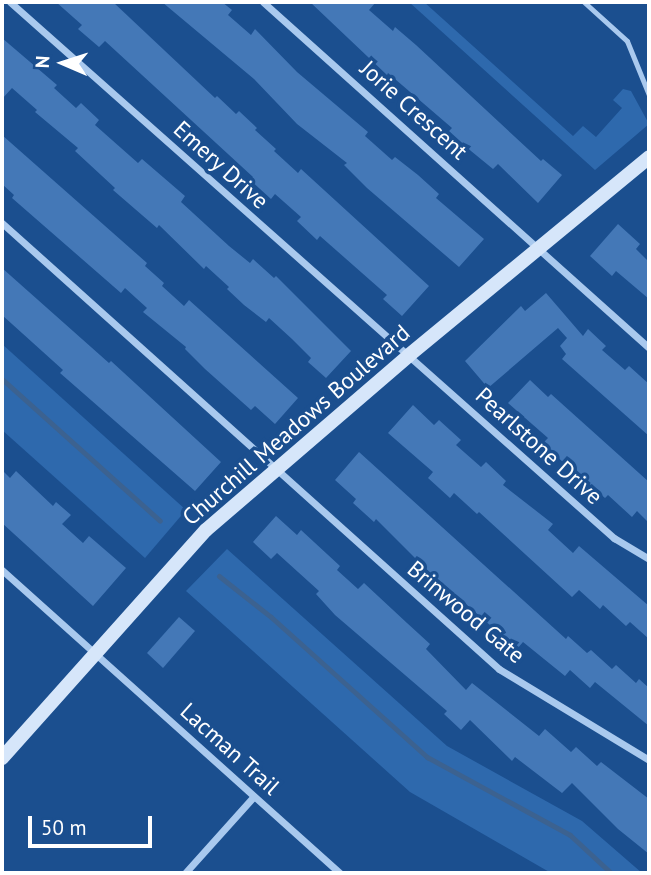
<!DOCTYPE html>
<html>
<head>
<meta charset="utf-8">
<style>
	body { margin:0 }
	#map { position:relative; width:651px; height:875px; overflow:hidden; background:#1b4f8f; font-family:"PT Sans",sans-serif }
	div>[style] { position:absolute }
	.green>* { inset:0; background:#2e69ad }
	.stream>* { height:5px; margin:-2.5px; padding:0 2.5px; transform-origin:2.5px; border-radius:2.5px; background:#3c6290 }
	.building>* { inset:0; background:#4478b7 }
	.lane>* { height:5px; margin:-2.5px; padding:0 2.5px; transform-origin:2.5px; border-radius:2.5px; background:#a9c9ee }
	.street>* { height:7px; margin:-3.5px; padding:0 3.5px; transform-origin:3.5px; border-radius:3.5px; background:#a9c9ee }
	.secondary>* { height:14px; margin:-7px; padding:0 7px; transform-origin:7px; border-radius:7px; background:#d6e6fa }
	span { translate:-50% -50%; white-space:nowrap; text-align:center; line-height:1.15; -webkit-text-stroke:7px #1b4f8f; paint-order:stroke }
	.street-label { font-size:23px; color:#fff }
	.frame { position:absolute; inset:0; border:4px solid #fff; pointer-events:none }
	.north { position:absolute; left:28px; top:28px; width:70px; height:70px; -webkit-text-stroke:5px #1b4f8f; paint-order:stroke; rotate:273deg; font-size:19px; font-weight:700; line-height:28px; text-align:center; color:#fff }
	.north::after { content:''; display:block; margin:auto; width:24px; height:32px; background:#fff; clip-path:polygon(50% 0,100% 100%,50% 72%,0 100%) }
	.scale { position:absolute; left:28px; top:816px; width:124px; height:32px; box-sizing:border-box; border:4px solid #fff; border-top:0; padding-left:9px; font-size:21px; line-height:24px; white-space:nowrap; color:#fff; -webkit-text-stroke:5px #1b4f8f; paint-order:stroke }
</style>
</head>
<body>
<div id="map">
	<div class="green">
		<div style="clip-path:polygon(409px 2px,424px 2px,573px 136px,583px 126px,596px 137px,622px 108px,613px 100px,623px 89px,631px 91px,649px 124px,595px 170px)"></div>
		<div style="clip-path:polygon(2px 344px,186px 510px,145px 558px,2px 430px)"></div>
		<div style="clip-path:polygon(227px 549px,447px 746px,582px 821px,642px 873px,551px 873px,410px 792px,186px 591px)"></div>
	</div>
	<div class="stream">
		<div style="left:2px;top:379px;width:212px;rotate:41.9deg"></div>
		<div style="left:219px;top:576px;width:66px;rotate:38.3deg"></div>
		<div style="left:271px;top:617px;width:210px;rotate:41.9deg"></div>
		<div style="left:427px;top:757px;width:163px;rotate:28.6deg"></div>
		<div style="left:570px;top:835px;width:56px;rotate:42.8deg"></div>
	</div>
	<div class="building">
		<div style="clip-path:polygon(56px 2px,113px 2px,215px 98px,217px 96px,236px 114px,239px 111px,257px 128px,255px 130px,276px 149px,274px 151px,298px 173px,301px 169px,429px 286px,402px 316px,383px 299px,387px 295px,320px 236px,317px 240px,297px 221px,301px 217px,275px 194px,271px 199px,250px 180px,253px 177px,105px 41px,99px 47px,78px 29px,82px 25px)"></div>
		<div style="clip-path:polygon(162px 2px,222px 2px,232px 10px,228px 15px,251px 35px,255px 29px,297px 72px,368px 132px,365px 136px,392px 160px,395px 157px,418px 175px,439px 194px,436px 198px,484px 239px,459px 267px,367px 188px,344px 165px,347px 163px,297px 124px,254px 79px)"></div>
		<div style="clip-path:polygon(310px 2px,376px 2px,369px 10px,393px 31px,395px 27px,416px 45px,541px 161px,543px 159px,562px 175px,538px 203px,498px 164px,493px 169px,471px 151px,449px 131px,452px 128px,388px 73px,387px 75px)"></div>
		<div style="clip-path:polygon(2px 38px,57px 85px,54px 88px,76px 108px,81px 103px,99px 120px,95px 125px,138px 163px,142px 159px,185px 196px,181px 202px,229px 246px,250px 263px,253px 259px,274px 278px,276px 276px,351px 351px,326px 378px,308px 362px,311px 358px,292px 339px,269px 318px,266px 322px,244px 305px,227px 289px,229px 287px,206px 266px,204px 269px,159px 225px,157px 228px,113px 190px,115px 188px,75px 151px,78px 148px,35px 112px,37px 110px,12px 88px,2px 99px)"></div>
		<div style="clip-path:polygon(2px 135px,147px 263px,145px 266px,164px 283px,162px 286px,184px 306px,189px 300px,298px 398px,275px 424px,255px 406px,251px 410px,205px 369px,185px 349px,186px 347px,143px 312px,147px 308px,125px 288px,121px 293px,12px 198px,14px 195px,2px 184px)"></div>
		<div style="clip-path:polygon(618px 224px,640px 244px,636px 249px,649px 262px,649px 299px,616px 271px,612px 276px,590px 256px)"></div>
		<div style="clip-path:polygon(2px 268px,109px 363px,111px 361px,221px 462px,195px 491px,60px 373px,63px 370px,2px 315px)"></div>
		<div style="clip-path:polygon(546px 293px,583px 336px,588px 329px,606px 346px,602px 350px,625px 370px,629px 366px,649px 384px,649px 436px,562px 359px,566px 354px,560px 346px,567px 338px,558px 328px,488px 388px,465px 361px,521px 306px,525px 311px)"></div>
		<div style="clip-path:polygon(530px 380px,548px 397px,551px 394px,649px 482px,649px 523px,637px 511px,632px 517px,608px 495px,605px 498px,542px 444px,548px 438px,508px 403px)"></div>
		<div style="clip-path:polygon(413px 405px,434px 425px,439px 420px,461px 440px,456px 445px,481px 467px,486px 462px,506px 481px,503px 485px,553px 524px,548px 530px,573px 553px,579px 546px,649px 606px,649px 639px,630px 622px,626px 626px,603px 605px,600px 609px,579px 590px,572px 597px,479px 512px,477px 514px,454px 493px,450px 498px,428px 478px,433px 472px,388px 433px)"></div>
		<div style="clip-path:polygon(359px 452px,566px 639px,568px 636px,587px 653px,591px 650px,612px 669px,616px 665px,636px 683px,639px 679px,649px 688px,649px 726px,595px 682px,590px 688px,570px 670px,565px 676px,523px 642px,517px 649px,424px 567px,376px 519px,374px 522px,353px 503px,356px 499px,335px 480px)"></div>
		<div style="clip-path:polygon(2px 470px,10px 478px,16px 471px,53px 506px,56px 502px,71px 515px,62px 524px,83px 543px,89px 536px,126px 568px,93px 606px,2px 523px)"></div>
		<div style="clip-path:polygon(276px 516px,297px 535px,301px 530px,340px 566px,337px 570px,358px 589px,364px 583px,407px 623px,430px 644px,426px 649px,466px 690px,472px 683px,539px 736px,545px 729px,571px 752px,576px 747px,597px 766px,601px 762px,649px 799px,649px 854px,618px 829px,572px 783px,562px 793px,515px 757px,512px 761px,470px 720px,461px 730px,444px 714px,447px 711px,335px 615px,316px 594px,319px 591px,277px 553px,271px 559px,253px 542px)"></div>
		<div style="clip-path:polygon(179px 617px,195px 631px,163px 668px,147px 653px)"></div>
	</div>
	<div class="lane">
		<div style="left:584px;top:2px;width:58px;rotate:42.2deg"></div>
		<div style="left:627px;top:41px;width:58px;rotate:67.8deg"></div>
	</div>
	<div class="street">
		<div style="left:10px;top:2px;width:808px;rotate:41.59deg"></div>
		<div style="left:614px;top:538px;width:41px;rotate:31deg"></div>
		<div style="left:263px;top:2px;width:518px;rotate:41.87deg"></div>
		<div style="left:2px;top:223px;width:668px;rotate:41.9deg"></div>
		<div style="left:499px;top:669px;width:175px;rotate:31.2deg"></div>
		<div style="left:2px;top:570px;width:454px;rotate:41.9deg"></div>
		<div style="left:185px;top:873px;width:103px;rotate:-48.1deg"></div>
	</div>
	<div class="secondary">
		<div style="left:2px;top:758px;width:306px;rotate:-48.2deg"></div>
		<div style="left:206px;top:530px;width:267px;rotate:-40.7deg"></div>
		<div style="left:408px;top:356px;width:313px;rotate:-39.5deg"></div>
	</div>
	<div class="street-label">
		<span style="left:414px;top:110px;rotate:42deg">Jorie Crescent</span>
		<span style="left:221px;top:165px;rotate:42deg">Emery Drive</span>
		<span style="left:296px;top:425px;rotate:-41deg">Churchill Meadows Boulevard</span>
		<span style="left:539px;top:446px;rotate:42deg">Pearlstone Drive</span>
		<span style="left:466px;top:612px;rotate:40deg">Brinwood Gate</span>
		<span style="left:230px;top:749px;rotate:42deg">Lacman Trail</span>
	</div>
	<div class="frame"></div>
	<div class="north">N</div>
	<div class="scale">50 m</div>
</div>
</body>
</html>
